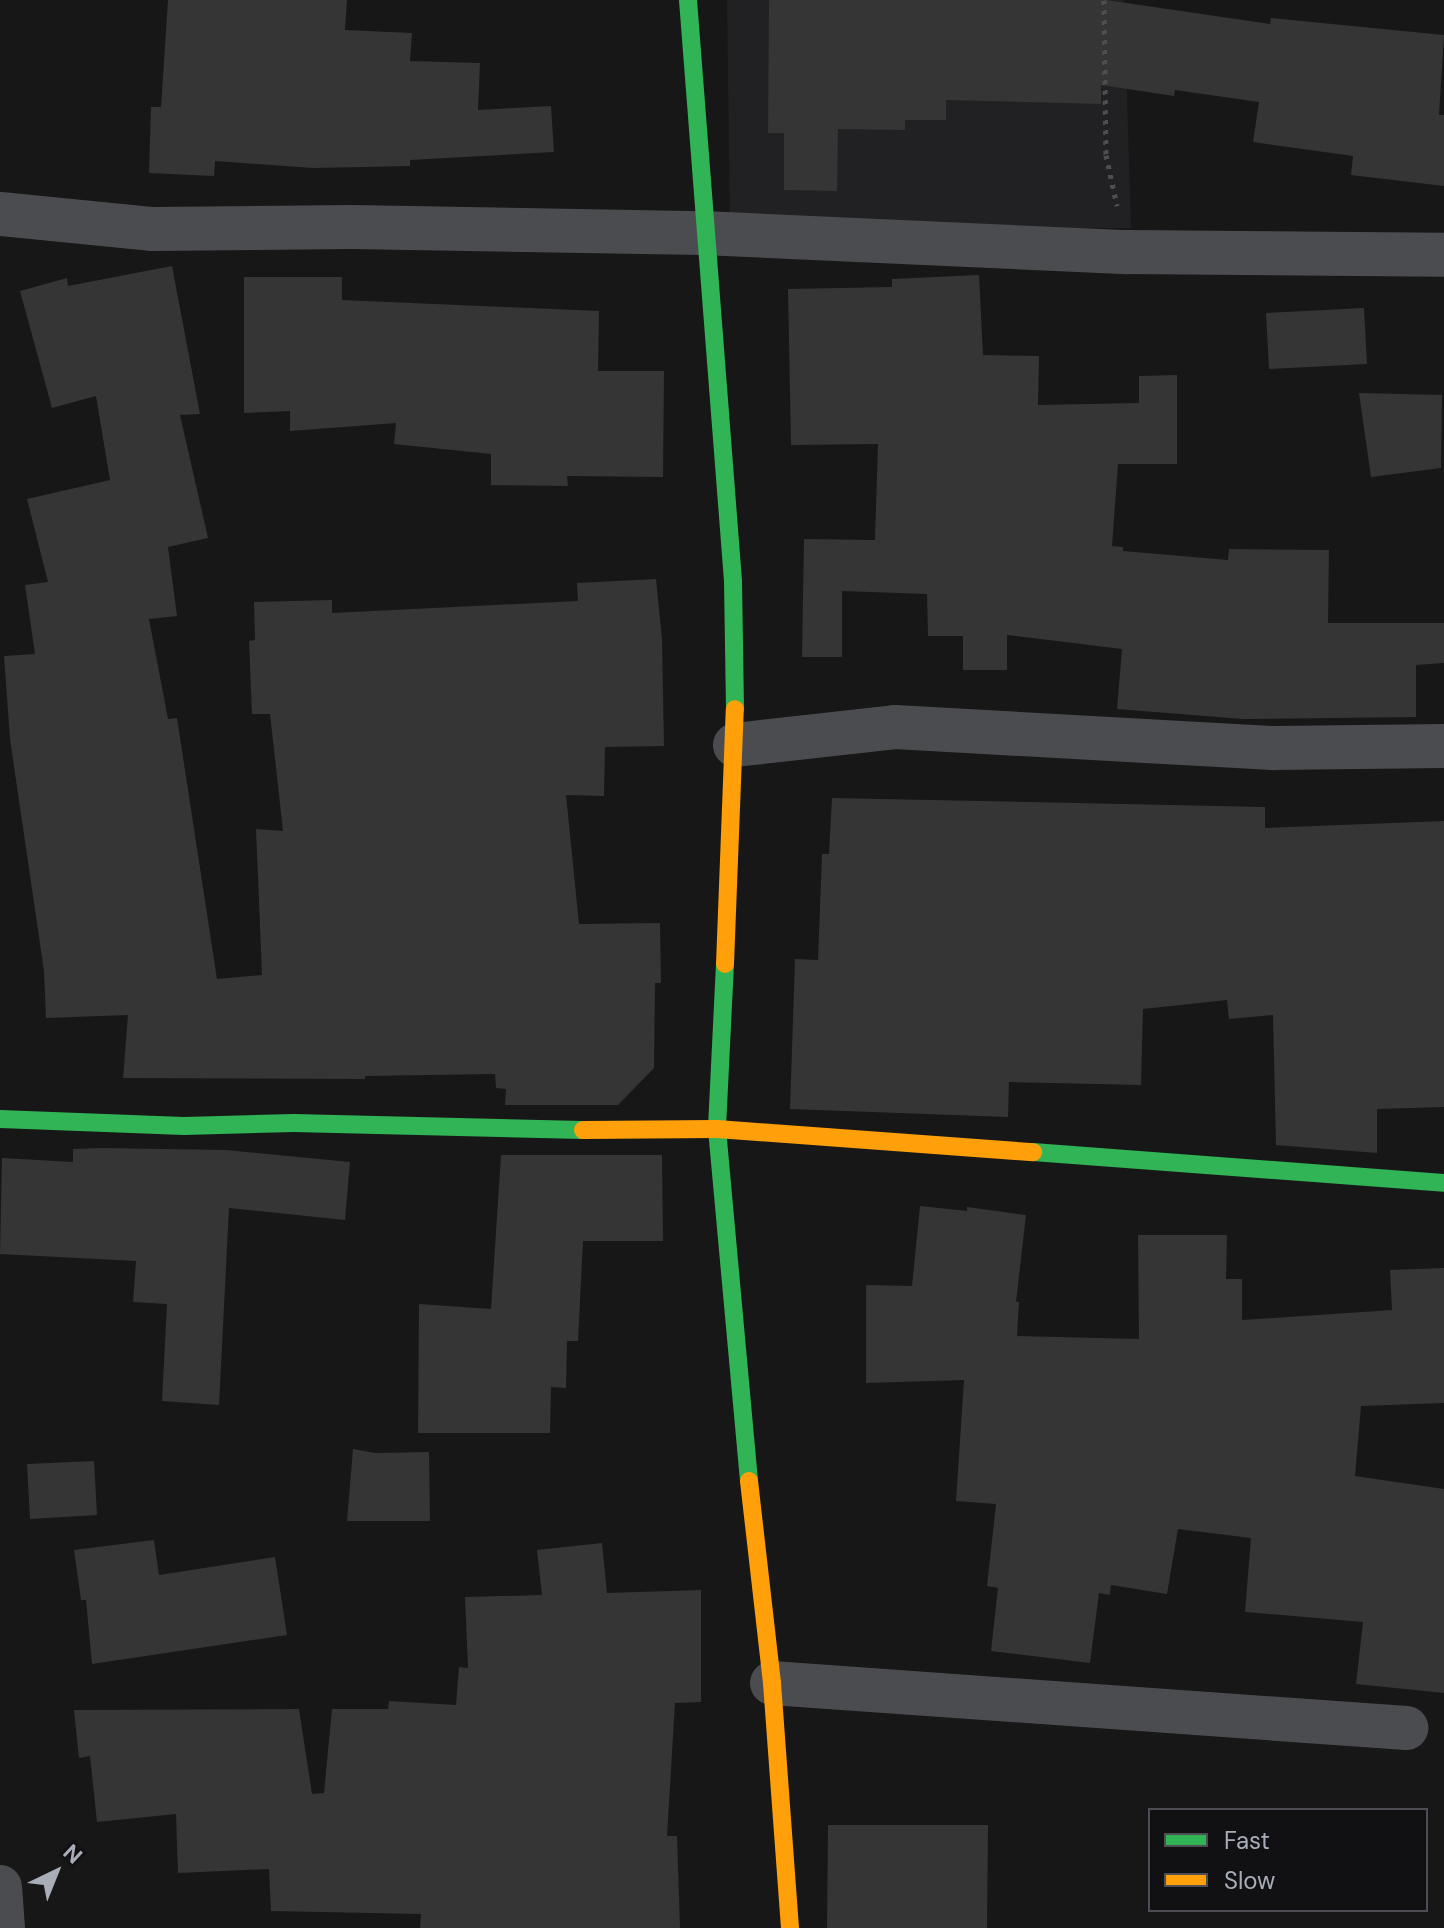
<!DOCTYPE html>
<html>
<head>
<meta charset="utf-8">
<style>
	body { margin:0 }
	#map { position:relative; width:1444px; height:1928px; overflow:hidden; background:#171717; font-family:"DM Sans",sans-serif }
	div>[style] { position:absolute }
	.built>* { inset:0; background:#212123 }
	.building>* { inset:0; background:#353536 }
	.path>* { height:5px; margin-top:-2.5px; transform-origin:0; background:repeating-linear-gradient(90deg,#4d4e52 0 4px,transparent 0 10px) }
	.street>* { height:44px; margin:-22px; padding:0 22px; transform-origin:22px; border-radius:22px; background:#4b4c50 }
	.fast>* { height:18px; margin:-9px; padding:0 9px; transform-origin:9px; border-radius:9px; background:#30b455 }
	.slow>* { height:18px; margin:-9px; padding:0 9px; transform-origin:9px; border-radius:9px; background:#ff9f0a }
	span { translate:-50% -50%; white-space:nowrap; text-align:center; line-height:1.15; -webkit-text-stroke:6px #111113; paint-order:stroke }
	.legend { position:absolute; left:1148px; top:1808px; width:280px; height:104px; box-sizing:border-box; background:#111113; border:2px solid #4d4f55; margin:0; padding:10px 14px; list-style:none; font-size:24px; color:#a8adb8 }
	.legend li { display:flex; align-items:center; gap:16px; height:40px }
	.legend b { width:40px; border:2px solid #4d4f55 }
	.north { position:absolute; left:16px; top:1832px; width:80px; height:80px; -webkit-text-stroke:6px #111113; paint-order:stroke; rotate:43deg; font-size:22px; font-weight:700; line-height:32px; text-align:center; color:#a8adb8 }
	.north::after { content:''; display:block; margin:auto; width:28px; height:36px; background:#a8adb8; clip-path:polygon(50% 0,100% 100%,50% 72%,0 100%) }
</style>
</head>
<body>
<div id="map">
	<div class="built">
		<div style="clip-path:polygon(727px 0,1124px 0,1131px 228px,730px 230px)"></div>
	</div>
	<div class="building">
		<div style="clip-path:polygon(168px 0,347px 0,345px 30px,412px 33px,410px 61px,480px 63px,478px 110px,551px 106px,554px 152px,410px 160px,410px 166px,313px 168px,215px 161px,214px 176px,149px 173px,151px 107px,161px 107px)"></div>
		<div style="clip-path:polygon(769px 0,1106px 0,1270px 24px,1271px 18px,1444px 35px,1439px 115px,1444px 115px,1444px 186px,1351px 175px,1353px 156px,1253px 142px,1259px 102px,1175px 90px,1174px 96px,1101px 85px,1101px 104px,946px 100px,946px 120px,905px 120px,905px 130px,838px 129px,837px 191px,784px 190px,784px 133px,768px 133px)"></div>
		<div style="clip-path:polygon(172px 266px,200px 414px,180px 415px,208px 538px,168px 547px,177px 616px,149px 619px,168px 719px,177px 718px,217px 979px,262px 975px,256px 829px,283px 831px,270px 714px,252px 714px,249px 641px,255px 640px,254px 602px,332px 600px,332px 613px,578px 601px,577px 583px,656px 579px,662px 639px,664px 746px,605px 747px,604px 796px,566px 795px,579px 924px,660px 923px,661px 983px,655px 983px,654px 1068px,618px 1105px,505px 1105px,506px 1089px,496px 1088px,495px 1074px,365px 1076px,365px 1079px,123px 1078px,128px 1015px,46px 1018px,44px 971px,10px 739px,4px 656px,35px 654px,25px 585px,48px 582px,27px 499px,110px 480px,96px 396px,52px 408px,20px 291px,67px 278px,68px 286px)"></div>
		<div style="clip-path:polygon(979px 275px,983px 355px,1039px 356px,1038px 405px,1139px 403px,1139px 376px,1177px 375px,1177px 464px,1118px 464px,1112px 546px,1123px 547px,1123px 551px,1228px 560px,1229px 549px,1329px 550px,1328px 623px,1444px 623px,1444px 663px,1416px 665px,1416px 717px,1243px 719px,1117px 709px,1122px 649px,1007px 635px,1007px 670px,963px 670px,963px 636px,928px 636px,927px 594px,842px 591px,842px 657px,802px 657px,804px 539px,875px 540px,878px 444px,791px 445px,788px 289px,892px 287px,892px 279px)"></div>
		<div style="clip-path:polygon(244px 277px,342px 277px,342px 300px,599px 311px,598px 371px,664px 371px,663px 477px,567px 476px,568px 486px,491px 485px,491px 454px,394px 444px,396px 423px,290px 431px,290px 411px,244px 413px)"></div>
		<div style="clip-path:polygon(1364px 308px,1367px 364px,1269px 369px,1266px 313px)"></div>
		<div style="clip-path:polygon(1359px 393px,1442px 395px,1441px 468px,1371px 477px)"></div>
		<div style="clip-path:polygon(832px 798px,1265px 807px,1265px 828px,1444px 821px,1444px 1107px,1377px 1109px,1377px 1153px,1276px 1145px,1273px 1015px,1229px 1019px,1227px 1000px,1143px 1009px,1141px 1085px,1009px 1082px,1008px 1117px,790px 1109px,795px 959px,818px 960px,822px 854px,829px 854px)"></div>
		<div style="clip-path:polygon(102px 1148px,226px 1150px,350px 1162px,345px 1220px,229px 1208px,219px 1405px,162px 1401px,167px 1304px,133px 1302px,136px 1261px,0 1254px,2px 1158px,73px 1162px,73px 1149px)"></div>
		<div style="clip-path:polygon(501px 1155px,662px 1155px,663px 1241px,583px 1241px,578px 1341px,567px 1341px,566px 1388px,551px 1387px,550px 1433px,418px 1433px,419px 1304px,491px 1309px)"></div>
		<div style="clip-path:polygon(920px 1206px,967px 1211px,967px 1207px,1026px 1215px,1016px 1302px,1019px 1302px,1017px 1336px,1139px 1339px,1138px 1235px,1227px 1235px,1226px 1279px,1242px 1279px,1242px 1320px,1392px 1310px,1390px 1270px,1444px 1268px,1444px 1403px,1361px 1406px,1355px 1476px,1444px 1489px,1444px 1693px,1356px 1684px,1363px 1622px,1245px 1612px,1251px 1538px,1178px 1529px,1167px 1594px,1111px 1585px,1110px 1595px,1099px 1593px,1090px 1663px,991px 1651px,998px 1588px,987px 1586px,996px 1504px,956px 1501px,964px 1380px,866px 1383px,866px 1285px,912px 1286px)"></div>
		<div style="clip-path:polygon(353px 1449px,375px 1453px,429px 1452px,430px 1521px,347px 1521px)"></div>
		<div style="clip-path:polygon(94px 1461px,97px 1515px,30px 1519px,27px 1464px)"></div>
		<div style="clip-path:polygon(154px 1540px,159px 1575px,275px 1557px,287px 1635px,92px 1664px,86px 1600px,81px 1600px,74px 1550px)"></div>
		<div style="clip-path:polygon(602px 1543px,607px 1593px,701px 1590px,701px 1702px,675px 1703px,667px 1836px,677px 1836px,680px 1928px,420px 1928px,421px 1914px,271px 1911px,269px 1869px,178px 1873px,176px 1814px,97px 1822px,90px 1756px,79px 1758px,74px 1710px,299px 1709px,312px 1794px,324px 1793px,332px 1709px,388px 1709px,389px 1701px,456px 1705px,459px 1667px,468px 1668px,465px 1597px,542px 1595px,537px 1550px)"></div>
		<div style="clip-path:polygon(828px 1825px,988px 1825px,987px 1928px,827px 1928px)"></div>
	</div>
	<div class="path">
		<div style="left:1104px;top:0;width:155px;rotate:89.3deg"></div>
		<div style="left:1106px;top:155px;width:52px;rotate:77.8deg"></div>
	</div>
	<div class="street">
		<div style="left:0;top:214px;width:154px;rotate:5.6deg"></div>
		<div style="left:153px;top:229px;width:199px;rotate:-0.6deg"></div>
		<div style="left:352px;top:227px;width:351px;rotate:1deg"></div>
		<div style="left:703px;top:233px;width:425px;rotate:2.6deg"></div>
		<div style="left:1128px;top:252px;width:316px;rotate:0.5deg"></div>
		<div style="left:735px;top:745px;width:161px;rotate:-6.4deg"></div>
		<div style="left:895px;top:727px;width:379px;rotate:3.2deg"></div>
		<div style="left:1273px;top:748px;width:171px;rotate:-0.7deg"></div>
		<div style="left:772px;top:1683px;width:636px;rotate:4.06deg"></div>
		<div style="left:0;top:1887px;width:41px;rotate:85.8deg"></div>
	</div>
	<div class="fast">
		<div style="left:688px;top:0;width:583px;rotate:85.57deg"></div>
		<div style="left:733px;top:581px;width:128px;rotate:89.1deg"></div>
		<div style="left:725px;top:964px;width:165px;rotate:92.8deg"></div>
		<div style="left:717px;top:1129px;width:353px;rotate:84.8deg"></div>
		<div style="left:0;top:1119px;width:184px;rotate:2.2deg"></div>
		<div style="left:184px;top:1126px;width:110px;rotate:-1.6deg"></div>
		<div style="left:294px;top:1123px;width:289px;rotate:1.4deg"></div>
		<div style="left:1033px;top:1152px;width:412px;rotate:4.3deg"></div>
	</div>
	<div class="slow">
		<div style="left:725px;top:964px;width:255px;rotate:-87.8deg"></div>
		<div style="left:583px;top:1130px;width:134px;rotate:-0.4deg"></div>
		<div style="left:717px;top:1129px;width:317px;rotate:4.2deg"></div>
		<div style="left:749px;top:1481px;width:203px;rotate:83.5deg"></div>
		<div style="left:772px;top:1683px;width:246px;rotate:85.8deg"></div>
	</div>
	<ul class="legend">
	<li><b style="height:10px;background:#30b455"></b>Fast</li>
	<li><b style="height:10px;background:#ff9f0a"></b>Slow</li>
	</ul>
	<div class="north">N</div>
</div>
</body>
</html>
